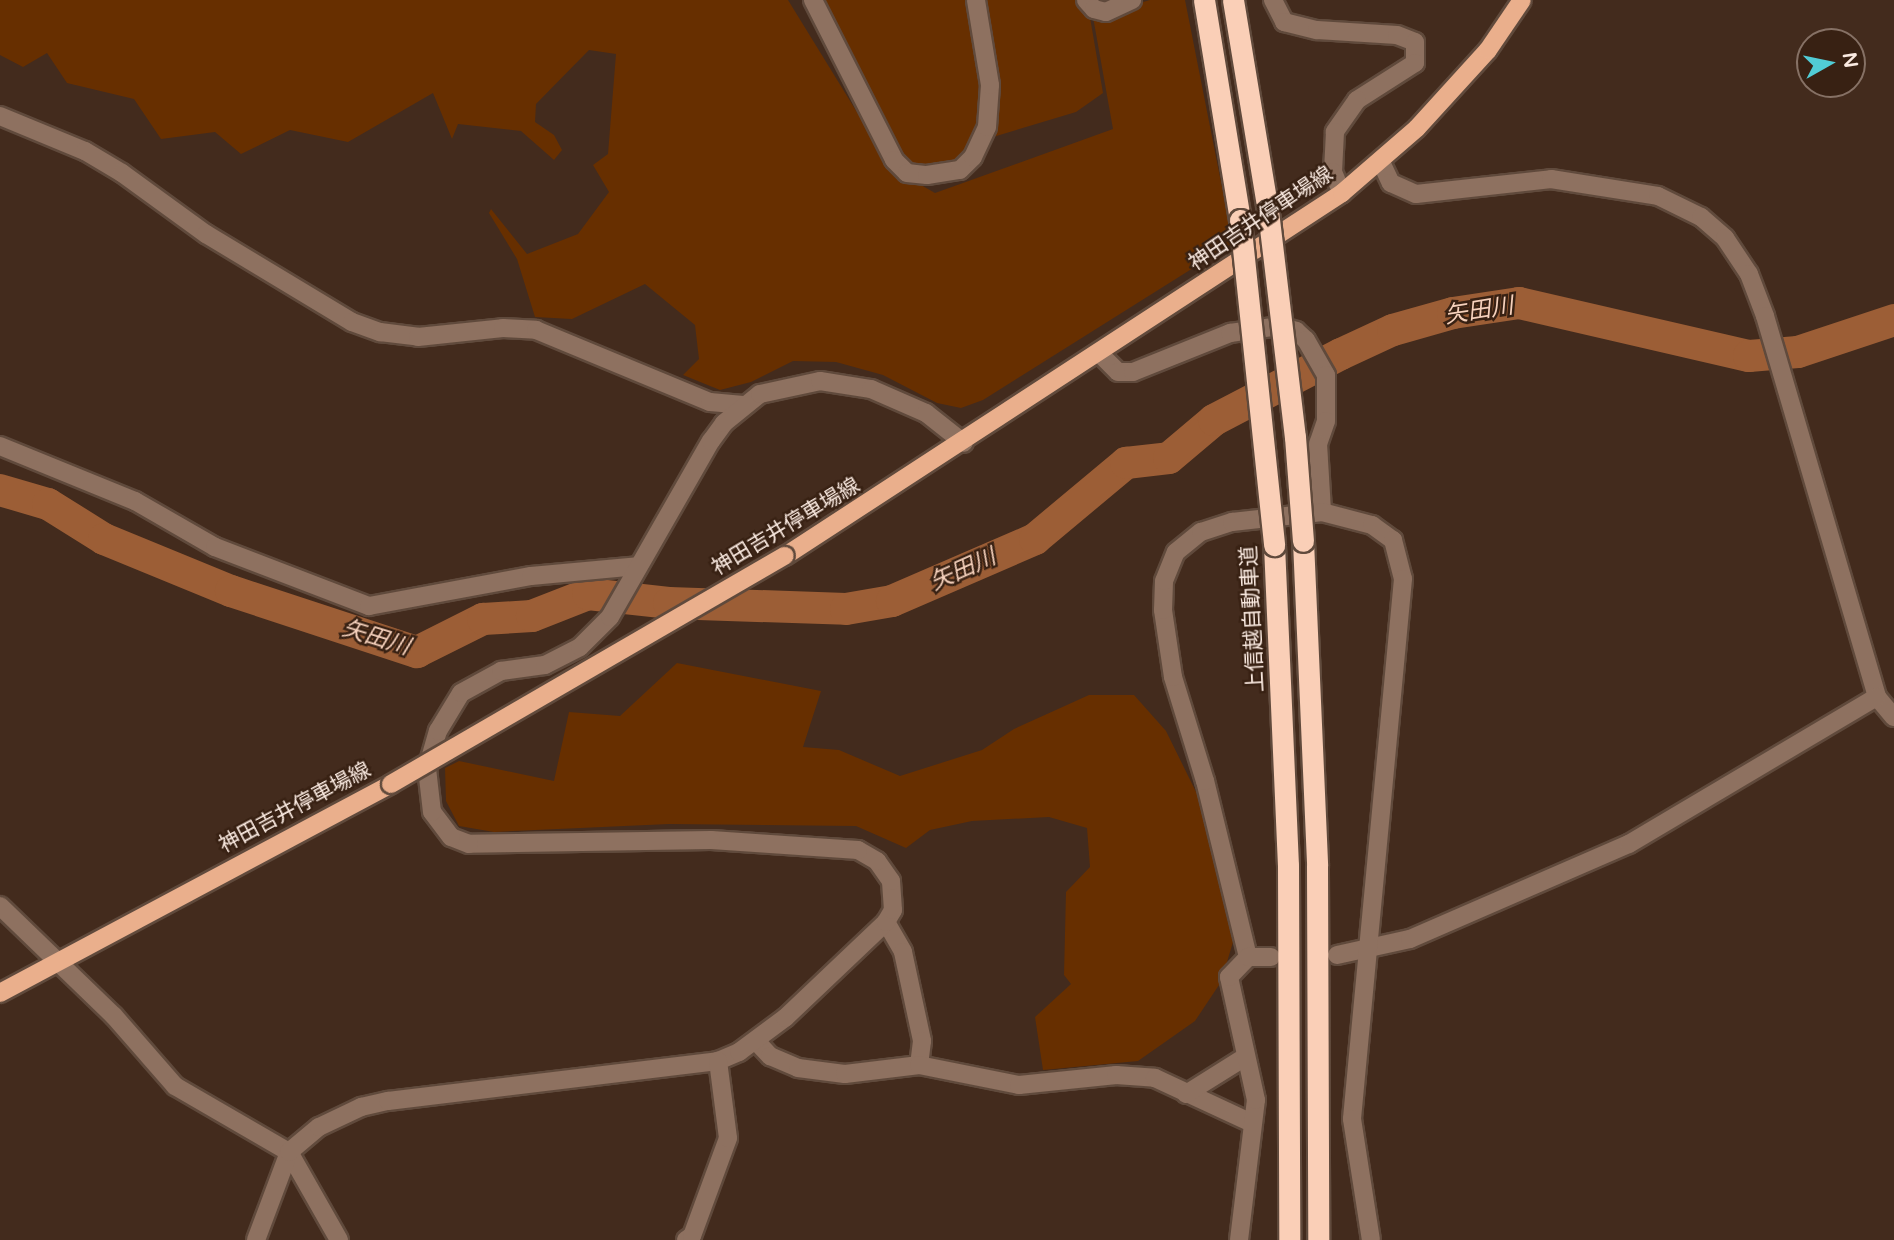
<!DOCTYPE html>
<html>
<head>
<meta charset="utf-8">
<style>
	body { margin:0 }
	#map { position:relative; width:1894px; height:1240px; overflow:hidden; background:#432b1d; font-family:"Varela Round","Noto Sans JP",sans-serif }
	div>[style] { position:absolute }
	.green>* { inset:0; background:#672f00 }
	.river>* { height:32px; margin:-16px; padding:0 16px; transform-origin:16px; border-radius:16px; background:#9c5e36 }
	.roads { filter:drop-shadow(2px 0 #604a3c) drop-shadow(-2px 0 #604a3c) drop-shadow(0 2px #604a3c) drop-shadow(0 -2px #604a3c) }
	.minor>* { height:18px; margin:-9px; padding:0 9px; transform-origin:9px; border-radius:9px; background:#8e7160 }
	.major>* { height:18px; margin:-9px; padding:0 9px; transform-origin:9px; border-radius:9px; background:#eaaf8c }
	.highway>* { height:21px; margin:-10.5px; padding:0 10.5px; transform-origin:10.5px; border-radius:10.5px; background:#facfb7 }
	.bridges { filter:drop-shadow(2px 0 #604a3c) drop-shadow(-2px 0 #604a3c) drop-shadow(0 2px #604a3c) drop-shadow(0 -2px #604a3c) }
	.major-bridge>* { height:18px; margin:-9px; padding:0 9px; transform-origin:9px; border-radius:9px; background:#eaaf8c }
	.highway-bridge>* { height:21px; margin:-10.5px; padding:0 10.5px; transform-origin:10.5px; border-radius:10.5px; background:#facfb7 }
	span { translate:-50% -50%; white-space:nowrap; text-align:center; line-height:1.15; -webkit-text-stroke:5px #382113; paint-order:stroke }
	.street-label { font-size:21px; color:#faeae1 }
	.water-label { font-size:23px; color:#f6d1bc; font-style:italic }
	.north { position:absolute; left:1796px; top:28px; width:70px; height:70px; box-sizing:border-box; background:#382113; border:2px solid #867165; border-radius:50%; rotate:81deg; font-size:19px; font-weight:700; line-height:28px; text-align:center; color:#faeae1 }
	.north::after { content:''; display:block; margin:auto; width:24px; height:32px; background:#51ccd5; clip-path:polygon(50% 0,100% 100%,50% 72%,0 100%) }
</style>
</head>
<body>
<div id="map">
	<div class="green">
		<div style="clip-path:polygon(0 0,788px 0,863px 122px,806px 0,1087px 0,1103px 93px,1076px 112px,993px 137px,984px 157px,964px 176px,921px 185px,935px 193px,1113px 129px,1093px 17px,1150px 0,1185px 0,1233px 243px,983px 400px,961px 408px,937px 403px,883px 375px,836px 362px,793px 361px,751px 382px,720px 390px,683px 375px,699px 359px,695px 325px,645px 284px,572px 319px,535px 317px,517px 259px,489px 213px,491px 209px,527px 254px,578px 234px,609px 192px,593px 165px,608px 154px,616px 54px,589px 50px,536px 104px,535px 122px,554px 135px,562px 150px,554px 160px,521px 131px,458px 124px,452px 139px,433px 93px,348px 142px,290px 130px,241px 154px,215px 132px,161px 139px,134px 99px,67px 83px,47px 53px,23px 67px,0 55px)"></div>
		<div style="clip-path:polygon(677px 663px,821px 691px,803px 747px,839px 750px,900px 776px,982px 750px,1014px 729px,1089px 695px,1134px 695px,1166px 731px,1199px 798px,1233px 942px,1221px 982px,1195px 1021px,1138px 1061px,1043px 1070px,1035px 1017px,1071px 984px,1064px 975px,1066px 892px,1090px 867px,1087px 828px,1049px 817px,972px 821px,930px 830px,906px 848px,856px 826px,669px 824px,494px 832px,459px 826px,446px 801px,445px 768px,459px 761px,554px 781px,569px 712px,620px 716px)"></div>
	</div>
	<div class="river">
		<div style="left:0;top:490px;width:50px;rotate:16.3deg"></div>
		<div style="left:48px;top:504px;width:66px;rotate:32deg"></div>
		<div style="left:104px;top:539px;width:137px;rotate:22.3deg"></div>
		<div style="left:231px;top:591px;width:196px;rotate:18.2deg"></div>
		<div style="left:417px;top:652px;width:74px;rotate:-26.6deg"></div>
		<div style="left:483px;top:619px;width:49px;rotate:-3.5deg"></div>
		<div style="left:532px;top:616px;width:60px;rotate:-21.4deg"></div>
		<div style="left:588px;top:594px;width:81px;rotate:6.3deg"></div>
		<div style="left:669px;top:603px;width:177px;rotate:1.9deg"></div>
		<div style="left:846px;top:609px;width:47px;rotate:-9.9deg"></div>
		<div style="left:892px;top:601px;width:156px;rotate:-23.4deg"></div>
		<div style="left:1035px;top:539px;width:119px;rotate:-39.9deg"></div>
		<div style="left:1126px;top:463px;width:43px;rotate:-6.6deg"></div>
		<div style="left:1169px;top:458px;width:59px;rotate:-40.2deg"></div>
		<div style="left:1214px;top:420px;width:143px;rotate:-27.5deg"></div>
		<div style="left:1341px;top:354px;width:57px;rotate:-24.8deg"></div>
		<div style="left:1393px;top:330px;width:62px;rotate:-15.8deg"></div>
		<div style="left:1453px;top:313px;width:67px;rotate:-8.6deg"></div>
		<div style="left:1519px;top:303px;width:236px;rotate:13deg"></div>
		<div style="left:1749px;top:356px;width:49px;rotate:-4.7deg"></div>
		<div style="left:1798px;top:352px;width:101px;rotate:-18.4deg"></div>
	</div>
	<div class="roads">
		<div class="minor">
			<div style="left:813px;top:0;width:179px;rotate:63.1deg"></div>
			<div style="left:894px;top:160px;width:18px;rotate:45deg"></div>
			<div style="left:907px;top:173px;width:20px;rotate:6deg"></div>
			<div style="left:927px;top:175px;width:33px;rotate:-9deg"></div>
			<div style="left:960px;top:170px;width:18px;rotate:-45deg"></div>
			<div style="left:973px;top:157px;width:33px;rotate:-65deg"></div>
			<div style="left:987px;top:127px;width:42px;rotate:-85.9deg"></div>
			<div style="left:990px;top:85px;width:86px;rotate:-99.4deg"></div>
			<div style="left:1086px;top:0;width:12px;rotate:48deg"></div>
			<div style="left:1094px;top:9px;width:12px;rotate:14deg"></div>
			<div style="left:1106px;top:12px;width:29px;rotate:-25deg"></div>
			<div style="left:1273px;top:0;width:25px;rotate:63deg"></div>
			<div style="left:1284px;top:22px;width:34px;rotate:14deg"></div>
			<div style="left:1317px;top:30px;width:80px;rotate:3.6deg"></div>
			<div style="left:1397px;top:35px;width:19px;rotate:21deg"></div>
			<div style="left:1415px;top:42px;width:21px;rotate:90deg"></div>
			<div style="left:1415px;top:63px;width:69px;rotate:147.5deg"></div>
			<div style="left:1357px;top:100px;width:39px;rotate:125deg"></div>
			<div style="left:1335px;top:132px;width:40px;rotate:92.9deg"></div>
			<div style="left:1333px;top:172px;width:23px;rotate:67deg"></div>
			<div style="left:0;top:116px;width:92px;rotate:22.4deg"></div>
			<div style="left:85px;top:151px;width:43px;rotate:30.7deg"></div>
			<div style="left:122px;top:173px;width:104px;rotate:36deg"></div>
			<div style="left:206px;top:234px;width:170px;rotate:31.1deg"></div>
			<div style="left:352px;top:322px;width:30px;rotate:20deg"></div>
			<div style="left:380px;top:332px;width:38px;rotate:7deg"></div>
			<div style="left:418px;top:337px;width:85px;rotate:-6deg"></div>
			<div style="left:503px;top:328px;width:33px;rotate:3deg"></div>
			<div style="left:536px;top:330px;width:188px;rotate:22.5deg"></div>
			<div style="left:710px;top:402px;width:33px;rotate:5deg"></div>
			<div style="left:1381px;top:162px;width:23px;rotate:65deg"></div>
			<div style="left:1391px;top:183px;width:27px;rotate:24deg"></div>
			<div style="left:1416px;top:194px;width:136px;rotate:-6.3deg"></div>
			<div style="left:1551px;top:179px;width:108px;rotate:9deg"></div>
			<div style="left:1658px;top:196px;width:48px;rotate:26deg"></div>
			<div style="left:1701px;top:217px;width:32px;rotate:41deg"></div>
			<div style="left:1725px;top:238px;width:43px;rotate:56.3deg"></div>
			<div style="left:1749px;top:274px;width:45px;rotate:69.1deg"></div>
			<div style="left:1765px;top:316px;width:397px;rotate:73.6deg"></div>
			<div style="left:1877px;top:697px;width:26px;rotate:50deg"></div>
			<div style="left:1100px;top:354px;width:25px;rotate:45deg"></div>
			<div style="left:1118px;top:372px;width:15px"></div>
			<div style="left:1133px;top:372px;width:105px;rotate:-21.9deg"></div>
			<div style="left:1230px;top:333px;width:49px;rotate:-8.1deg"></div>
			<div style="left:1279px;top:326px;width:18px;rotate:16deg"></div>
			<div style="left:1296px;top:331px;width:13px;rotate:42deg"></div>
			<div style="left:1306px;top:340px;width:40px;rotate:60.3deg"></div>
			<div style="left:1326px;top:375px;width:46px;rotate:90deg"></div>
			<div style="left:1326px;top:421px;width:24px;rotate:109deg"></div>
			<div style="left:1318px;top:444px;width:68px;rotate:86.6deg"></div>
			<div style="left:0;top:446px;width:146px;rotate:22.2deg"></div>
			<div style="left:135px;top:501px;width:92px;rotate:29.9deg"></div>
			<div style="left:215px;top:547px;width:165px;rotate:21deg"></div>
			<div style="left:369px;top:606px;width:165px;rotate:-10.5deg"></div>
			<div style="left:531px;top:576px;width:107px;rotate:-5.3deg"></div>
			<div style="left:0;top:906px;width:158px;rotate:44deg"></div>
			<div style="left:114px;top:1016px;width:93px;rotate:48.9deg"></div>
			<div style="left:175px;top:1086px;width:132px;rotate:30.1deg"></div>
			<div style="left:289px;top:1152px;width:101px;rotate:60.4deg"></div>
			<div style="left:886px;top:922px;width:34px;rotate:60deg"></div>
			<div style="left:903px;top:952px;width:91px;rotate:77.9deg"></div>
			<div style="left:922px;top:1041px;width:24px;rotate:97deg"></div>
			<div style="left:1337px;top:955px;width:75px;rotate:-12.4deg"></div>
			<div style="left:1410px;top:939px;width:239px;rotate:-23.5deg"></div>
			<div style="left:1629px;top:844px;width:288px;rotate:-30.7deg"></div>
			<div style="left:1248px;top:957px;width:181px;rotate:-103.7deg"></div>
			<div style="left:1205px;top:781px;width:109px;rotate:-107.1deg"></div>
			<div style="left:1173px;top:677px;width:68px;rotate:-98.5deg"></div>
			<div style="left:1163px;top:610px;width:29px;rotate:-88deg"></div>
			<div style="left:1164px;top:581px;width:31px;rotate:-68deg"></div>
			<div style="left:1176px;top:552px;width:32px;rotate:-39deg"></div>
			<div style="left:1201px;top:532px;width:33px;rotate:-18deg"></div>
			<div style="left:1232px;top:522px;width:91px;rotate:-6.3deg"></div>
			<div style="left:1322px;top:512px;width:52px;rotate:14.6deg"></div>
			<div style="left:1372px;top:525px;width:26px;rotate:36deg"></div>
			<div style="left:1393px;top:540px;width:40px;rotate:75.6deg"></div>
			<div style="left:1403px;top:579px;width:542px;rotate:95.4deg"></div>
			<div style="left:1352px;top:1119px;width:122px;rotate:81.1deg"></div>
			<div style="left:756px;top:1041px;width:21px;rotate:47deg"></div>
			<div style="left:770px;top:1056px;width:30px;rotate:23deg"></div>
			<div style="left:798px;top:1068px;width:47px;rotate:7.3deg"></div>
			<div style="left:845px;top:1074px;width:75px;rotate:-6.9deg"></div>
			<div style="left:919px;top:1065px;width:102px;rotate:11.3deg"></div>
			<div style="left:1019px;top:1085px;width:98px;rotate:-5.9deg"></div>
			<div style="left:1116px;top:1075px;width:39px;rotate:4deg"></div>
			<div style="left:1155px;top:1078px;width:107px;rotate:24.9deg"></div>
			<div style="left:1186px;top:1094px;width:70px;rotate:-32.1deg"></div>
			<div style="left:256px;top:1240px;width:94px;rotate:-69.4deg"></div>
			<div style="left:289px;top:1152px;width:39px;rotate:-40deg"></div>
			<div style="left:319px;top:1127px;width:47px;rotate:-25.5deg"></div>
			<div style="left:361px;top:1107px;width:28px;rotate:-13deg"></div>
			<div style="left:388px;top:1101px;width:332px;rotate:-6.9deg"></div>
			<div style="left:718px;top:1061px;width:23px;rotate:-23deg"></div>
			<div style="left:739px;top:1052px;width:57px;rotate:-36.5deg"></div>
			<div style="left:785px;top:1018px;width:139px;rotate:-43.5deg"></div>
			<div style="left:886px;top:922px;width:14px;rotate:-60deg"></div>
			<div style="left:893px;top:910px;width:29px;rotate:-94deg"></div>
			<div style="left:891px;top:881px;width:24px;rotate:-125deg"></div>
			<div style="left:877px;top:861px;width:22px;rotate:-150deg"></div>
			<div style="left:858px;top:850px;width:147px;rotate:-176.1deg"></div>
			<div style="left:711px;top:840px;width:242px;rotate:179.1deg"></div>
			<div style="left:469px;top:844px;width:19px;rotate:-159deg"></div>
			<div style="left:451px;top:837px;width:31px;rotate:-127deg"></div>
			<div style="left:432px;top:812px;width:43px;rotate:-96.6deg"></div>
			<div style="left:427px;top:769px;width:40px;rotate:-74deg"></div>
			<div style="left:438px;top:731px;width:44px;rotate:-58.8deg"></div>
			<div style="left:461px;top:693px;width:46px;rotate:-28.8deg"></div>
			<div style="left:501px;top:671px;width:44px;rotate:-7.8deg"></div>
			<div style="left:545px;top:665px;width:39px;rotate:-27deg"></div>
			<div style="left:580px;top:647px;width:42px;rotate:-45deg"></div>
			<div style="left:610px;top:617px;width:203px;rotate:-60.2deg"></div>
			<div style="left:711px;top:441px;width:22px;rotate:-54deg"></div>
			<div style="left:724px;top:423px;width:46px;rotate:-38.9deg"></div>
			<div style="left:760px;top:394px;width:61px;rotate:-12.2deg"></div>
			<div style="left:820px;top:381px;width:52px;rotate:8.9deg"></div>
			<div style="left:871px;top:389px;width:60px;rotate:23.6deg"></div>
			<div style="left:926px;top:413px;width:48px;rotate:38.3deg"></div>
			<div style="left:686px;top:1240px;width:7px;rotate:-34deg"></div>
			<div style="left:692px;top:1236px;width:104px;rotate:-69.8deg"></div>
			<div style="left:728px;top:1138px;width:78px;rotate:-97.4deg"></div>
			<div style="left:1239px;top:1240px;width:141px;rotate:-83.1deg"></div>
			<div style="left:1256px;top:1100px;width:126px;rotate:-102.4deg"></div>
			<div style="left:1229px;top:977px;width:28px;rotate:-46deg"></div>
			<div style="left:1248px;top:957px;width:23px"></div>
		</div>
		<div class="major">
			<div style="left:785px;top:556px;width:665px;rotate:-33.09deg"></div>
			<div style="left:1342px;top:193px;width:99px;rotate:-40.9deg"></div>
			<div style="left:1417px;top:128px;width:105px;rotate:-47.7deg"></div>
			<div style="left:1488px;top:50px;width:60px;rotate:-55.8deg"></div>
			<div style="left:0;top:993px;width:443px;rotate:-28.1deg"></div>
		</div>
		<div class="highway">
			<div style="left:1204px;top:0;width:223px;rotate:80.7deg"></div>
			<div style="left:1233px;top:0;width:214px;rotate:80.6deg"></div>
			<div style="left:1303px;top:541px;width:325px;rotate:87.5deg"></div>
			<div style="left:1317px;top:866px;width:374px;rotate:89.8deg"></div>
			<div style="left:1274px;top:545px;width:320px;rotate:87.5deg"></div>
			<div style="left:1288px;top:865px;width:375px;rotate:89.8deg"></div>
		</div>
	</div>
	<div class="bridges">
		<div class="major-bridge">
			<div style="left:391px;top:784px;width:455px;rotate:-30.1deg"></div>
		</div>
		<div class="highway-bridge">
			<div style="left:1268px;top:211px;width:228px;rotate:83.2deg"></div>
			<div style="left:1295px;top:437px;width:104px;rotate:85.6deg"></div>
			<div style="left:1240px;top:220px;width:327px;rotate:84deg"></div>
		</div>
	</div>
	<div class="street-label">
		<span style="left:1261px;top:219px;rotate:-34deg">神田吉井停車場線</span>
		<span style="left:786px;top:527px;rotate:-31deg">神田吉井停車場線</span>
		<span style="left:1253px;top:619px;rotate:-93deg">上信越自動車道</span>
		<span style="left:295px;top:808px;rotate:-28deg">神田吉井停車場線</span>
	</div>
	<div class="water-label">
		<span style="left:1479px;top:311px;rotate:-9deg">矢田川</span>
		<span style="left:963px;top:570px;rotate:-24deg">矢田川</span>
		<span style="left:376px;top:638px;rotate:17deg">矢田川</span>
	</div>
	<div class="north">N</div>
</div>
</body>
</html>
